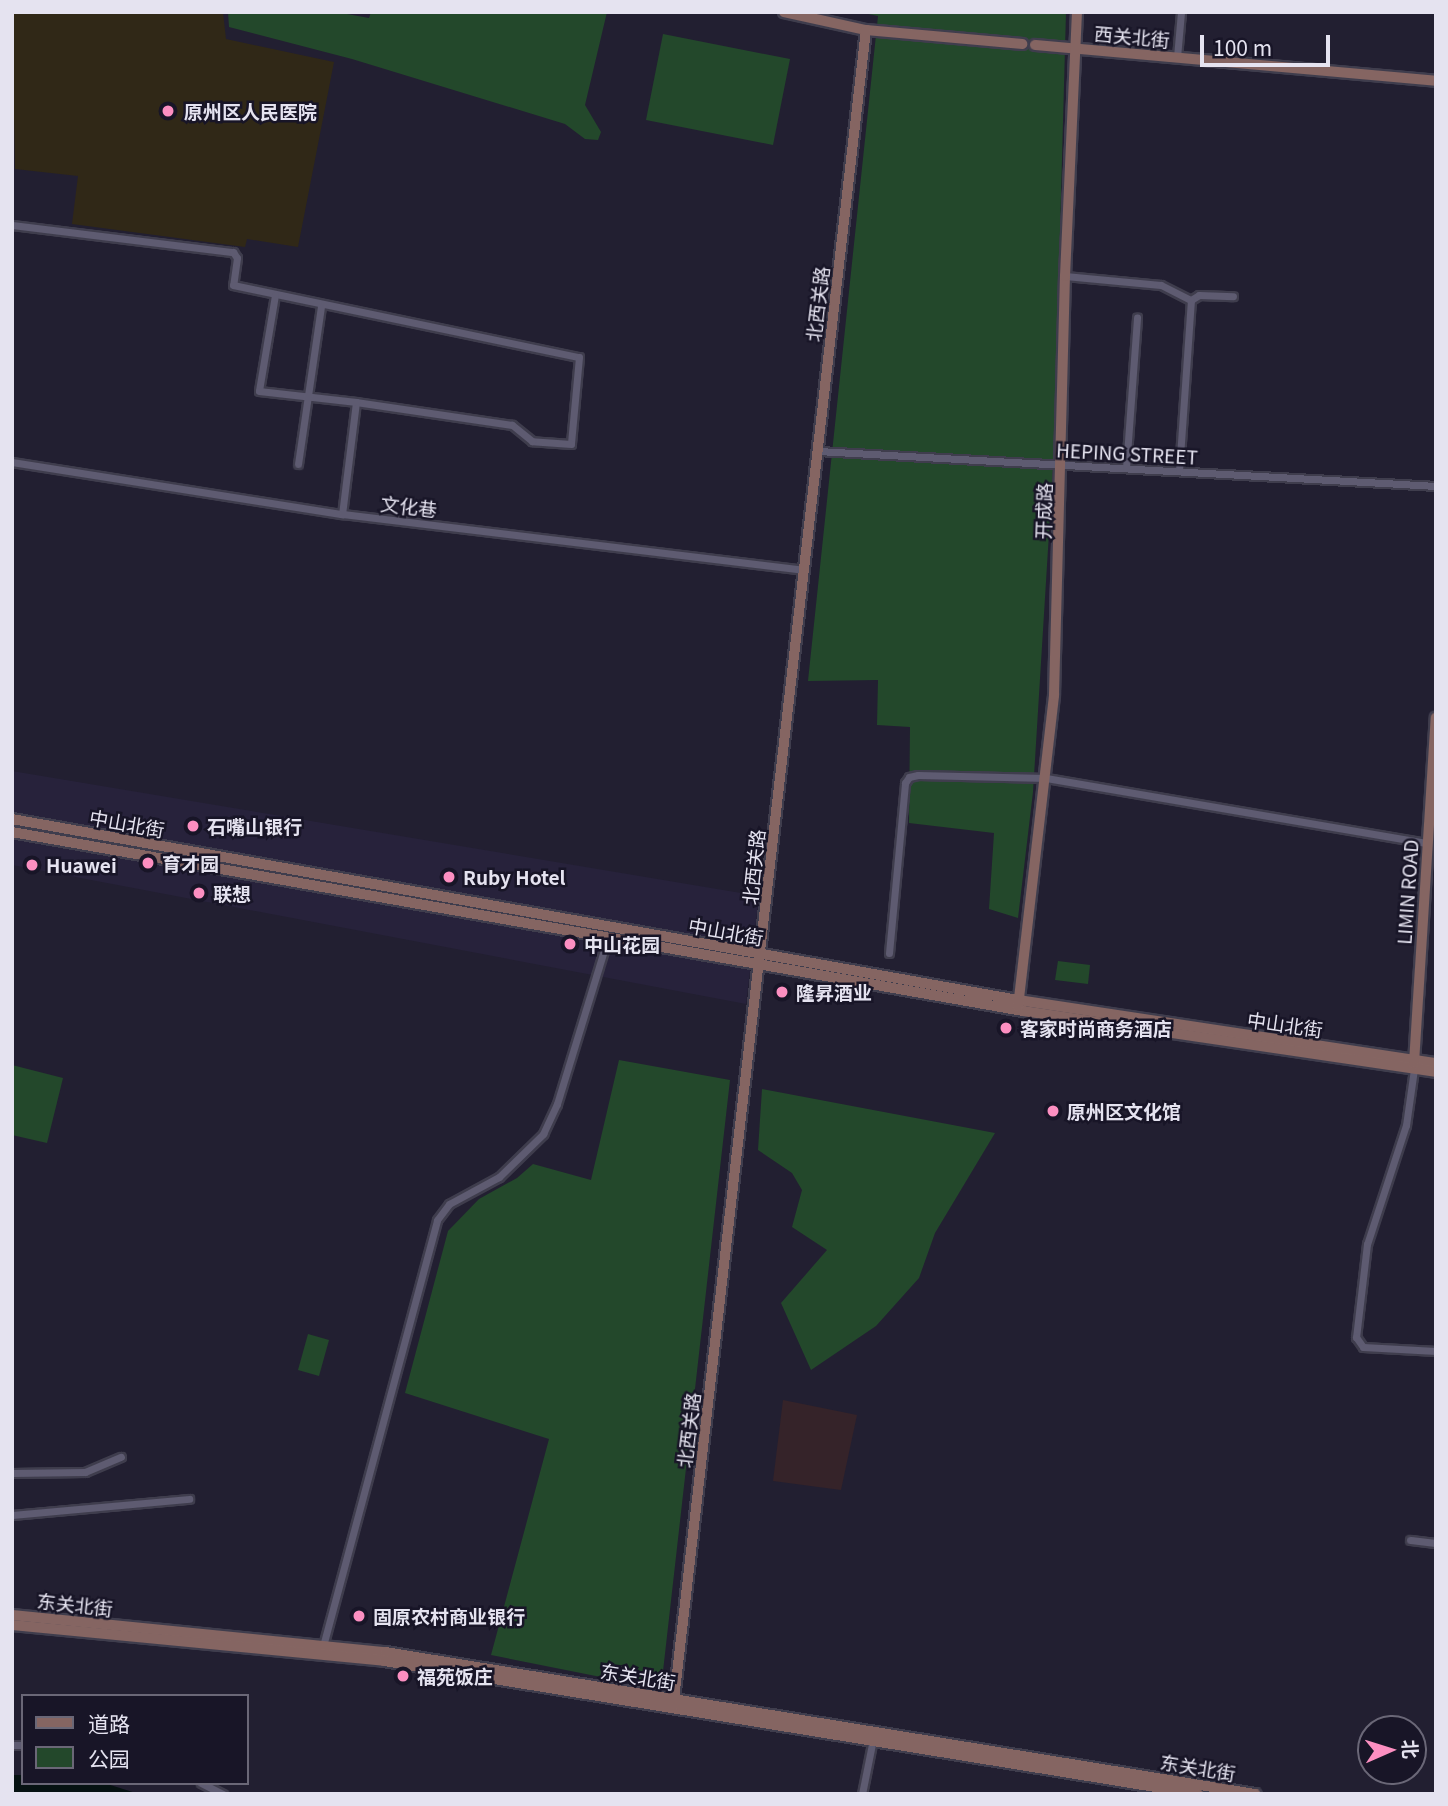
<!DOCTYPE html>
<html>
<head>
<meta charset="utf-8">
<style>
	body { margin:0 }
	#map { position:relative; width:1448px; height:1806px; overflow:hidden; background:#221f31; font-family:Georgia,"Noto Sans SC",serif }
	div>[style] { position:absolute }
	.built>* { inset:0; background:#27223b }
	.education>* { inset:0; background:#352329 }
	.medical>* { inset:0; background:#302817 }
	.green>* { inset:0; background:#23482b }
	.water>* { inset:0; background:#061212 }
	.roads { filter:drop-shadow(2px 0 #3f3d4d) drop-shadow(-2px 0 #3f3d4d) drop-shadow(0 2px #3f3d4d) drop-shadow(0 -2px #3f3d4d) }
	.street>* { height:7px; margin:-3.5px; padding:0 3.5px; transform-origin:3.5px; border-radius:3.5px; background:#5e5b71 }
	.secondary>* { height:10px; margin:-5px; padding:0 5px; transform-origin:5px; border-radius:5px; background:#856562 }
	.dots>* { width:19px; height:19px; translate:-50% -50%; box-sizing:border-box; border:4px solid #181527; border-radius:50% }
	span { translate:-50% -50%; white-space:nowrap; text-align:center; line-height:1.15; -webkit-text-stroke:5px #181527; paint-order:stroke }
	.street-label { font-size:19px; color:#e5e3f0 }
	.poi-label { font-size:19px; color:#e5e3f0; font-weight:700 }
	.left { translate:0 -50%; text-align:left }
	.frame { position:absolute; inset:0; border:14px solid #e5e3f0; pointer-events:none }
	.legend { position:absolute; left:21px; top:1694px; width:228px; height:91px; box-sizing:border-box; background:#181527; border:2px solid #6a6777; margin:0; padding:9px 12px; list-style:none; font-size:21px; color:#e5e3f0 }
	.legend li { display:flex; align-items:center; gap:14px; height:35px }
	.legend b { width:35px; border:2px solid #6a6777 }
	.north { position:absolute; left:1357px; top:1715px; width:70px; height:70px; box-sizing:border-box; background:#181527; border:2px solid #6a6777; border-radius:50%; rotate:87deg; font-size:19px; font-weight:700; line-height:28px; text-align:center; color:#e5e3f0 }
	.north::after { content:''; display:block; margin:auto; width:24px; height:32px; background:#fc8fc1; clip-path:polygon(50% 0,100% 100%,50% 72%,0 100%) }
	.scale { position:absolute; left:1200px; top:35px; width:130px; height:32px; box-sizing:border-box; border:4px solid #e5e3f0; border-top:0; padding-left:9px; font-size:21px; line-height:24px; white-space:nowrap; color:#e5e3f0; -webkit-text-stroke:5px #181527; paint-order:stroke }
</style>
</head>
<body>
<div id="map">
	<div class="built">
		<div style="clip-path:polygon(12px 771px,759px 896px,746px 1004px,12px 865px)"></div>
	</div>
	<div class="education">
		<div style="clip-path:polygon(783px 1400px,857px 1415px,841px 1490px,773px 1481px)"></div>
	</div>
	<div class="medical">
		<div style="clip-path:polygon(12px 12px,223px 12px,226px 39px,334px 62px,298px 247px,247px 239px,245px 247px,72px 224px,78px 176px,15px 169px)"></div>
	</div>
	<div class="green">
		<div style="clip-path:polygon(228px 12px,336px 12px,369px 18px,371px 12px,607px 12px,585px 105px,601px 132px,598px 140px,585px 139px,565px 124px,352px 59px,229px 27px)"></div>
		<div style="clip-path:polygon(859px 12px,1066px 12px,1054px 452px,1033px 792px,1018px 918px,989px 909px,994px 833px,909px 823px,910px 727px,877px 725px,878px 680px,808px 681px,878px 16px)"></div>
		<div style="clip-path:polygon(663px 34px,790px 59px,773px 145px,646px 120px)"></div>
		<div style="clip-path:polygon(1058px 961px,1090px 965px,1088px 984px,1055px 980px)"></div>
		<div style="clip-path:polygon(619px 1060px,730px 1080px,661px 1689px,491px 1655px,549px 1439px,405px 1393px,448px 1231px,479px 1199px,517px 1178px,533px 1164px,591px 1180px)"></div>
		<div style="clip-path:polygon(12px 1065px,63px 1078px,47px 1143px,12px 1135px)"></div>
		<div style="clip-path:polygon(762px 1089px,995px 1133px,935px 1233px,919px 1278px,876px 1326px,811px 1370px,781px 1303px,827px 1250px,792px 1227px,802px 1190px,792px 1173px,758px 1150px)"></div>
		<div style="clip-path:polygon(308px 1334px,329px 1340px,319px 1376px,298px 1370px)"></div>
	</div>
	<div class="water">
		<div style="clip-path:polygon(12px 1775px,23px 1775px,23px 1783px,104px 1783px,139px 1794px,12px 1794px)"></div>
	</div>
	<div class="roads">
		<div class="street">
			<div style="left:1177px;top:57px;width:45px;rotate:-84.9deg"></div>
			<div style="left:12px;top:225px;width:223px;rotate:7deg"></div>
			<div style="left:233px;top:252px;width:7px;rotate:56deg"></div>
			<div style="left:237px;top:258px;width:27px;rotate:98deg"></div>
			<div style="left:233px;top:285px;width:353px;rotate:11.8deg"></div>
			<div style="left:579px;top:357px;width:87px;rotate:95.3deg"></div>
			<div style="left:571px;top:444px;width:39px;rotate:-176deg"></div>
			<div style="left:532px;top:441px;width:26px;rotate:-141deg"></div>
			<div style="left:512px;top:425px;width:158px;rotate:-171.6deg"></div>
			<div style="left:356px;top:402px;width:113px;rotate:97.1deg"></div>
			<div style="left:1065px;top:276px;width:96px;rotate:5.4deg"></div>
			<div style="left:1161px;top:285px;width:34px;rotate:27deg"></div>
			<div style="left:275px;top:295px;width:97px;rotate:99.5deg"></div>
			<div style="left:259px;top:391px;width:98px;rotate:6.5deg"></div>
			<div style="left:1191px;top:300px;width:9px;rotate:-32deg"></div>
			<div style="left:1199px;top:295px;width:34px;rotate:2deg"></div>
			<div style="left:818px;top:451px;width:619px;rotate:3.24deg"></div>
			<div style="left:12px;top:462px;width:334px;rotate:9deg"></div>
			<div style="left:342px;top:514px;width:465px;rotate:6.9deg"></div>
			<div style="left:298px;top:464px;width:160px;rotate:-81.7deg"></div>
			<div style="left:1126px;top:468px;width:151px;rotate:-85.8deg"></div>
			<div style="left:1179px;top:471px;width:171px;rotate:-86deg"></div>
			<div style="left:889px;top:953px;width:171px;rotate:-84.6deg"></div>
			<div style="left:905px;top:783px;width:7px;rotate:-56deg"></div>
			<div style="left:909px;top:777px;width:9px;rotate:-13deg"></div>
			<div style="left:918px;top:775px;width:128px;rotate:1.3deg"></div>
			<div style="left:1046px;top:778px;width:387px;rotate:9.7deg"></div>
			<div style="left:1414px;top:1069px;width:57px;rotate:98.1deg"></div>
			<div style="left:1406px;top:1125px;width:125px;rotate:108.1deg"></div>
			<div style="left:1367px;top:1244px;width:94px;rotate:96.7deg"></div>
			<div style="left:1356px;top:1337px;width:12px;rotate:55deg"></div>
			<div style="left:1363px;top:1347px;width:73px;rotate:3.1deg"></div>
			<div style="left:12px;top:1473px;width:73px;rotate:-0.8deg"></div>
			<div style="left:85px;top:1472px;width:39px;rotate:-23deg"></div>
			<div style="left:12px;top:1515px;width:178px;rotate:-5.2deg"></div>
			<div style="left:1410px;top:1540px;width:26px;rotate:7deg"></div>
			<div style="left:323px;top:1646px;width:441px;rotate:-75deg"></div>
			<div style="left:437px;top:1220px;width:20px;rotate:-53deg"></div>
			<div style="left:449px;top:1204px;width:57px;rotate:-28.4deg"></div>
			<div style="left:499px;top:1177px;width:62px;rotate:-44.3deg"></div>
			<div style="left:543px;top:1134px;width:33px;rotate:-65deg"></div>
			<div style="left:557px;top:1104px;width:171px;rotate:-73deg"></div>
			<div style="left:12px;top:1745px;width:11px"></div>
			<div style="left:201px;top:1783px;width:25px;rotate:27deg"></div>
			<div style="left:862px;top:1794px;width:56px;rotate:-78.7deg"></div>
		</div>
		<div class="secondary">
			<div style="left:784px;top:12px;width:84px;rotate:12.4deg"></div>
			<div style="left:866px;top:30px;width:157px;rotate:5.1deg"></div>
			<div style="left:1035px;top:45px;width:403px;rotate:5.1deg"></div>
			<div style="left:12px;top:819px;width:1022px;rotate:10.2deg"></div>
			<div style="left:1018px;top:1000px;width:423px;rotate:8.6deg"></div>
			<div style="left:12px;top:832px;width:1027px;rotate:10.04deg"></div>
			<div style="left:1023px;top:1011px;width:417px;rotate:8.4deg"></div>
			<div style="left:1018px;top:1007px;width:314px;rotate:-83.4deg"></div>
			<div style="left:1054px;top:695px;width:419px;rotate:-88.5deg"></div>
			<div style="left:1065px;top:276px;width:264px;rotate:-87.4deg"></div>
			<div style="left:1414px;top:1063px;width:346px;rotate:-86.4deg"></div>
			<div style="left:12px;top:1615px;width:375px;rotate:5.7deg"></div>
			<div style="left:385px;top:1652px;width:882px;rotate:9.27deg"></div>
			<div style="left:12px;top:1625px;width:374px;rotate:5.5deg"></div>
			<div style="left:384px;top:1661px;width:825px;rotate:9.28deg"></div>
			<div style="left:673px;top:1708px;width:1689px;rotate:-83.44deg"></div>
		</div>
	</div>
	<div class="dots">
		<div style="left:168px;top:111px;background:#fc8fc1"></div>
		<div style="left:193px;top:826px;background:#fc8fc1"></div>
		<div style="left:148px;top:863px;background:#fc8fc1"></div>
		<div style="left:32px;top:865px;background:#fc8fc1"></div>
		<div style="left:449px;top:877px;background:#fc8fc1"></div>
		<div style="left:199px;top:893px;background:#fc8fc1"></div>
		<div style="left:570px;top:944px;background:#fc8fc1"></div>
		<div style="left:782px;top:992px;background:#fc8fc1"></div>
		<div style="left:1006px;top:1028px;background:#fc8fc1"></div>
		<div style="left:1053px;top:1111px;background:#fc8fc1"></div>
		<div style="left:359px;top:1616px;background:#fc8fc1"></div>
		<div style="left:403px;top:1676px;background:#fc8fc1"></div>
	</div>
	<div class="street-label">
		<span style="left:1132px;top:36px;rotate:5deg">西关北街</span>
		<span style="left:817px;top:304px;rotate:-83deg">北西关路</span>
		<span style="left:1127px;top:453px;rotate:3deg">HEPING STREET</span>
		<span style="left:409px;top:506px;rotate:7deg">文化巷</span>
		<span style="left:1043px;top:511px;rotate:-88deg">开成路</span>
		<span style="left:127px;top:823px;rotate:10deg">中山北街</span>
		<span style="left:753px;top:867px;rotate:-84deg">北西关路</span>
		<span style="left:1407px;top:892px;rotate:-86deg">LIMIN ROAD</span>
		<span style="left:726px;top:931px;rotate:10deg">中山北街</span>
		<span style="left:1285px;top:1024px;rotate:8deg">中山北街</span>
		<span style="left:688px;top:1430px;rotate:-83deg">北西关路</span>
		<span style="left:75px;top:1604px;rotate:6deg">东关北街</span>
		<span style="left:638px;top:1676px;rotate:9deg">东关北街</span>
		<span style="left:1198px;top:1767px;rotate:9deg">东关北街</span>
	</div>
	<div class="poi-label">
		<span class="left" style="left:184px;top:111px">原州区人民医院</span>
		<span class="left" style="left:207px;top:826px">石嘴山银行</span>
		<span class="left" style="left:162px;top:863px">育才园</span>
		<span class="left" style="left:46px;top:865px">Huawei</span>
		<span class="left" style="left:463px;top:877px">Ruby Hotel</span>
		<span class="left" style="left:213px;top:893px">联想</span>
		<span class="left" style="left:584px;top:944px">中山花园</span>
		<span class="left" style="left:796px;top:992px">隆昇酒业</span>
		<span class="left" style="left:1020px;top:1028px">客家时尚商务酒店</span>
		<span class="left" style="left:1067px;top:1111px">原州区文化馆</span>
		<span class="left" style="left:373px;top:1616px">固原农村商业银行</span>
		<span class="left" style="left:417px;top:1676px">福苑饭庄</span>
	</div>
	<div class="frame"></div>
	<ul class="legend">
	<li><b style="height:9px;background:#856562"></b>道路</li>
	<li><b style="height:19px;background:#23482b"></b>公园</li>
	</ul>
	<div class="north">北</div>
	<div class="scale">100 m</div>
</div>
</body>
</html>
